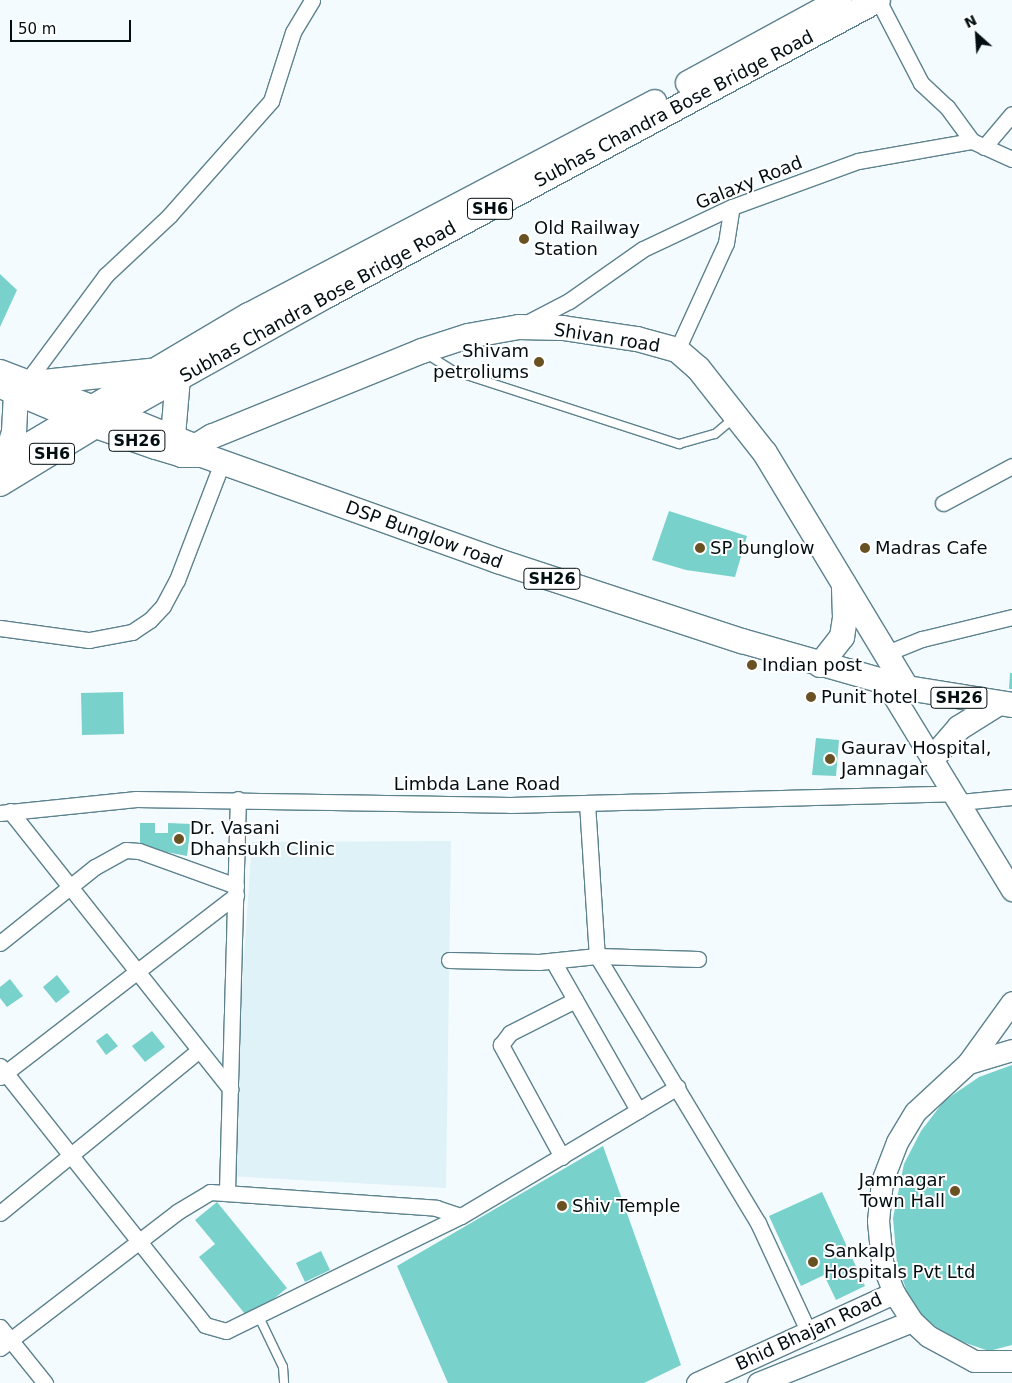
<!DOCTYPE html>
<html>
<head>
<meta charset="utf-8">
<style>
	body { margin:0 }
	#map { position:relative; width:1012px; height:1383px; overflow:hidden; background:#f3fbfe; font-family:"DejaVu Sans",sans-serif }
	div>[style] { position:absolute }
	.built>* { inset:0; background:#def2f8 }
	.building>* { inset:0; background:#79d1cc }
	.roads { filter:drop-shadow(1px 0 #5d828e) drop-shadow(-1px 0 #5d828e) drop-shadow(0 1px #5d828e) drop-shadow(0 -1px #5d828e) }
	.lane>* { height:8px; margin:-4px; padding:0 4px; transform-origin:4px; border-radius:4px; background:#fff }
	.street>* { height:15px; margin:-7.5px; padding:0 7.5px; transform-origin:7.5px; border-radius:7.5px; background:#fff }
	.secondary>* { height:21px; margin:-10.5px; padding:0 10.5px; transform-origin:10.5px; border-radius:10.5px; background:#fff }
	.primary>* { height:24px; margin:-12px; padding:0 12px; transform-origin:12px; border-radius:12px; background:#fff }
	.dots>* { width:14px; height:14px; translate:-50% -50%; box-sizing:border-box; border:2px solid #fff; border-radius:50% }
	span { translate:-50% -50%; white-space:nowrap; text-align:center; line-height:1.15; -webkit-text-stroke:4px #fff; paint-order:stroke }
	.shield-label span { padding:1px 4px; background:#fff; border:1px solid; border-radius:4px; -webkit-text-stroke-width:0 }
	.shield-label { font-size:16px; color:#020e12; font-weight:700 }
	.street-label { font-size:18px; color:#020e12 }
	.poi-label { font-size:18px; color:#020e12 }
	.left { translate:0 -50%; text-align:left }
	.right { translate:-100% -50%; text-align:right }
	.north { position:absolute; left:952px; top:10px; width:50px; height:50px; -webkit-text-stroke:4px #fff; paint-order:stroke; rotate:334deg; font-size:14px; font-weight:700; line-height:20px; text-align:center; color:#020e12 }
	.north::after { content:''; display:block; margin:auto; width:18px; height:22px; background:#020e12; clip-path:polygon(50% 0,100% 100%,50% 72%,0 100%) }
	.scale { position:absolute; left:10px; top:20px; width:121px; height:22px; box-sizing:border-box; border:2px solid #020e12; border-top:0; padding-left:6px; font-size:15px; line-height:18px; white-space:nowrap; color:#020e12; -webkit-text-stroke:4px #fff; paint-order:stroke }
</style>
</head>
<body>
<div id="map">
	<div class="built">
		<div style="clip-path:polygon(451px 841px,446px 1188px,229px 1176px,252px 842px)"></div>
	</div>
	<div class="building">
		<div style="clip-path:polygon(0 274px,17px 290px,0 327px)"></div>
		<div style="clip-path:polygon(669px 511px,747px 536px,735px 577px,686px 570px,652px 560px)"></div>
		<div style="clip-path:polygon(1010px 673px,1012px 673px,1012px 689px,1009px 689px)"></div>
		<div style="clip-path:polygon(123px 692px,124px 734px,82px 735px,81px 693px)"></div>
		<div style="clip-path:polygon(816px 738px,839px 740px,836px 776px,812px 775px)"></div>
		<div style="clip-path:polygon(140px 823px,155px 823px,155px 833px,168px 833px,168px 823px,191px 824px,187px 856px,140px 847px)"></div>
		<div style="clip-path:polygon(57px 975px,70px 992px,56px 1003px,43px 987px)"></div>
		<div style="clip-path:polygon(10px 979px,23px 996px,7px 1007px,0 998px,0 987px)"></div>
		<div style="clip-path:polygon(152px 1031px,165px 1047px,145px 1062px,132px 1046px)"></div>
		<div style="clip-path:polygon(107px 1033px,118px 1046px,106px 1055px,96px 1041px)"></div>
		<div style="clip-path:polygon(1012px 1065px,1012px 1345px,989px 1351px,948px 1337px,913px 1308px,897px 1264px,893px 1218px,904px 1164px,921px 1131px,944px 1101px,979px 1077px)"></div>
		<div style="clip-path:polygon(603px 1146px,681px 1365px,644px 1383px,448px 1383px,397px 1266px)"></div>
		<div style="clip-path:polygon(822px 1192px,865px 1286px,836px 1300px,824px 1275px,801px 1286px,769px 1216px)"></div>
		<div style="clip-path:polygon(217px 1202px,287px 1288px,249px 1319px,199px 1257px,215px 1244px,195px 1220px)"></div>
		<div style="clip-path:polygon(321px 1251px,330px 1270px,305px 1282px,296px 1263px)"></div>
	</div>
	<div class="roads">
		<div class="lane">
			<div style="left:428px;top:355px;width:31px;rotate:32deg"></div>
			<div style="left:454px;top:371px;width:237px;rotate:18deg"></div>
			<div style="left:679px;top:444px;width:37px;rotate:-16deg"></div>
			<div style="left:715px;top:434px;width:26px;rotate:-40deg"></div>
			<div style="left:259px;top:1317px;width:55px;rotate:64.4deg"></div>
			<div style="left:283px;top:1367px;width:16px;rotate:86deg"></div>
		</div>
		<div class="street">
			<div style="left:878px;top:0;width:93px;rotate:62.6deg"></div>
			<div style="left:921px;top:83px;width:35px;rotate:43deg"></div>
			<div style="left:947px;top:107px;width:42px;rotate:53.7deg"></div>
			<div style="left:984px;top:147px;width:43px;rotate:-49.7deg"></div>
			<div style="left:523px;top:325px;width:52px;rotate:-27.6deg"></div>
			<div style="left:569px;top:301px;width:90px;rotate:-35.1deg"></div>
			<div style="left:643px;top:249px;width:98px;rotate:-25.3deg"></div>
			<div style="left:732px;top:207px;width:134px;rotate:-20.1deg"></div>
			<div style="left:858px;top:161px;width:116px;rotate:-10deg"></div>
			<div style="left:972px;top:141px;width:44px;rotate:24.2deg"></div>
			<div style="left:677px;top:350px;width:118px;rotate:-65.4deg"></div>
			<div style="left:726px;top:243px;width:36px;rotate:-81deg"></div>
			<div style="left:28px;top:380px;width:131px;rotate:-53.4deg"></div>
			<div style="left:106px;top:275px;width:86px;rotate:-43.1deg"></div>
			<div style="left:169px;top:216px;width:154px;rotate:-48.4deg"></div>
			<div style="left:271px;top:101px;width:72px;rotate:-72.3deg"></div>
			<div style="left:293px;top:32px;width:37px;rotate:-59deg"></div>
			<div style="left:943px;top:503px;width:78px;rotate:-28.2deg"></div>
			<div style="left:0;top:628px;width:90px;rotate:7.7deg"></div>
			<div style="left:89px;top:640px;width:44px;rotate:-10.5deg"></div>
			<div style="left:132px;top:632px;width:22px;rotate:-34deg"></div>
			<div style="left:150px;top:620px;width:19px;rotate:-47deg"></div>
			<div style="left:163px;top:606px;width:30px;rotate:-62deg"></div>
			<div style="left:177px;top:580px;width:125px;rotate:-69deg"></div>
			<div style="left:887px;top:653px;width:38px;rotate:-22deg"></div>
			<div style="left:922px;top:639px;width:93px;rotate:-13.7deg"></div>
			<div style="left:960px;top:802px;width:52px;rotate:-5.5deg"></div>
			<div style="left:587px;top:803px;width:153px;rotate:86.3deg"></div>
			<div style="left:597px;top:956px;width:312px;rotate:58.9deg"></div>
			<div style="left:758px;top:1223px;width:121px;rotate:65.1deg"></div>
			<div style="left:10px;top:811px;width:355px;rotate:51.6deg"></div>
			<div style="left:0;top:813px;width:137px;rotate:-5.9deg"></div>
			<div style="left:136px;top:799px;width:374px;rotate:0.9deg"></div>
			<div style="left:510px;top:805px;width:444px;rotate:-1.5deg"></div>
			<div style="left:0;top:943px;width:122px;rotate:-38.7deg"></div>
			<div style="left:95px;top:867px;width:35px;rotate:-29deg"></div>
			<div style="left:126px;top:850px;width:13px;rotate:4deg"></div>
			<div style="left:139px;top:851px;width:103px;rotate:19.8deg"></div>
			<div style="left:449px;top:960px;width:90px;rotate:1.3deg"></div>
			<div style="left:539px;top:962px;width:58px;rotate:-5.9deg"></div>
			<div style="left:597px;top:956px;width:101px;rotate:1.7deg"></div>
			<div style="left:553px;top:961px;width:172px;rotate:60.3deg"></div>
			<div style="left:0;top:1066px;width:330px;rotate:51.6deg"></div>
			<div style="left:205px;top:1325px;width:22px;rotate:16deg"></div>
			<div style="left:226px;top:1331px;width:262px;rotate:-26.1deg"></div>
			<div style="left:461px;top:1216px;width:252px;rotate:-30.8deg"></div>
			<div style="left:0;top:1077px;width:298px;rotate:-37.6deg"></div>
			<div style="left:562px;top:1157px;width:128px;rotate:-118.6deg"></div>
			<div style="left:501px;top:1045px;width:15px;rotate:-53deg"></div>
			<div style="left:510px;top:1033px;width:73px;rotate:-26.9deg"></div>
			<div style="left:227px;top:1191px;width:392px;rotate:-88.4deg"></div>
			<div style="left:0;top:1213px;width:257px;rotate:-39.3deg"></div>
			<div style="left:0;top:1327px;width:72px;rotate:51.2deg"></div>
			<div style="left:0;top:1348px;width:223px;rotate:-37.5deg"></div>
			<div style="left:177px;top:1212px;width:39px;rotate:-31deg"></div>
			<div style="left:210px;top:1192px;width:227px;rotate:4deg"></div>
			<div style="left:436px;top:1208px;width:26px;rotate:18deg"></div>
		</div>
		<div class="secondary">
			<div style="left:0;top:370px;width:101px;rotate:21deg"></div>
			<div style="left:0;top:387px;width:79px;rotate:23deg"></div>
			<div style="left:885px;top:682px;width:244px;rotate:58.6deg"></div>
			<div style="left:1012px;top:1050px;width:46px;rotate:163.5deg"></div>
			<div style="left:968px;top:1063px;width:72px;rotate:137.2deg"></div>
			<div style="left:915px;top:1112px;width:35px;rotate:121deg"></div>
			<div style="left:897px;top:1142px;width:42px;rotate:111deg"></div>
			<div style="left:882px;top:1181px;width:40px;rotate:95.7deg"></div>
			<div style="left:878px;top:1221px;width:41px;rotate:84.4deg"></div>
			<div style="left:882px;top:1262px;width:33px;rotate:69deg"></div>
			<div style="left:894px;top:1293px;width:33px;rotate:57deg"></div>
			<div style="left:912px;top:1321px;width:22px;rotate:43deg"></div>
			<div style="left:928px;top:1336px;width:52px;rotate:28.5deg"></div>
			<div style="left:974px;top:1361px;width:38px"></div>
			<div style="left:968px;top:1063px;width:75px;rotate:-54.2deg"></div>
			<div style="left:697px;top:1383px;width:217px;rotate:-24.6deg"></div>
			<div style="left:758px;top:1383px;width:166px;rotate:-21.9deg"></div>
		</div>
		<div class="primary">
			<div style="left:688px;top:83px;width:173px;rotate:-28.6deg"></div>
			<div style="left:34px;top:383px;width:116px;rotate:-6deg"></div>
			<div style="left:107px;top:411px;width:88px;rotate:21.9deg"></div>
			<div style="left:73px;top:418px;width:88px;rotate:19.3deg"></div>
			<div style="left:156px;top:447px;width:27px;rotate:17deg"></div>
			<div style="left:182px;top:455px;width:20px"></div>
			<div style="left:202px;top:455px;width:314px;rotate:19.7deg"></div>
			<div style="left:498px;top:561px;width:257px;rotate:18.2deg"></div>
			<div style="left:742px;top:641px;width:172px;rotate:15.9deg"></div>
			<div style="left:907px;top:688px;width:106px;rotate:9.2deg"></div>
			<div style="left:173px;top:436px;width:58px;rotate:-85.1deg"></div>
			<div style="left:182px;top:455px;width:36px;rotate:-32deg"></div>
			<div style="left:213px;top:436px;width:226px;rotate:-22.1deg"></div>
			<div style="left:422px;top:351px;width:48px;rotate:-18.1deg"></div>
			<div style="left:468px;top:336px;width:52px;rotate:-10deg"></div>
			<div style="left:519px;top:327px;width:44px;rotate:1.3deg"></div>
			<div style="left:563px;top:328px;width:75px;rotate:8.5deg"></div>
			<div style="left:637px;top:339px;width:41px;rotate:15.4deg"></div>
			<div style="left:677px;top:350px;width:28px;rotate:41deg"></div>
			<div style="left:698px;top:368px;width:108px;rotate:51.8deg"></div>
			<div style="left:765px;top:453px;width:275px;rotate:58.9deg"></div>
			<div style="left:6px;top:458px;width:27px;rotate:-73deg"></div>
			<div style="left:14px;top:432px;width:38px;rotate:-87deg"></div>
			<div style="left:0;top:462px;width:289px;rotate:-30.6deg"></div>
			<div style="left:249px;top:315px;width:458px;rotate:-27.7deg"></div>
			<div style="left:0;top:484px;width:135px;rotate:-31.3deg"></div>
			<div style="left:115px;top:414px;width:244px;rotate:-29.2deg"></div>
			<div style="left:328px;top:295px;width:624px;rotate:-28.21deg"></div>
			<div style="left:820px;top:665px;width:36px;rotate:-52deg"></div>
			<div style="left:842px;top:637px;width:20px;rotate:-81deg"></div>
			<div style="left:845px;top:617px;width:33px;rotate:-92deg"></div>
			<div style="left:933px;top:758px;width:40px;rotate:-49deg"></div>
			<div style="left:959px;top:728px;width:47px;rotate:-32deg"></div>
		</div>
	</div>
	<div class="dots">
		<div style="left:524px;top:239px;background:#6a5122"></div>
		<div style="left:539px;top:362px;background:#6a5122"></div>
		<div style="left:700px;top:548px;background:#6a5122"></div>
		<div style="left:865px;top:548px;background:#6a5122"></div>
		<div style="left:752px;top:665px;background:#6a5122"></div>
		<div style="left:811px;top:697px;background:#6a5122"></div>
		<div style="left:830px;top:759px;background:#6a5122"></div>
		<div style="left:179px;top:839px;background:#6a5122"></div>
		<div style="left:955px;top:1191px;background:#6a5122"></div>
		<div style="left:562px;top:1206px;background:#6a5122"></div>
		<div style="left:813px;top:1262px;background:#6a5122"></div>
	</div>
	<div class="shield-label">
		<span style="left:490px;top:209px">SH6</span>
		<span style="left:137px;top:441px">SH26</span>
		<span style="left:52px;top:454px">SH6</span>
		<span style="left:552px;top:579px">SH26</span>
		<span style="left:959px;top:698px">SH26</span>
	</div>
	<div class="street-label">
		<span style="left:674px;top:109px;rotate:-28deg">Subhas Chandra Bose Bridge Road</span>
		<span style="left:749px;top:183px;rotate:-22deg">Galaxy Road</span>
		<span style="left:318px;top:302px;rotate:-29deg">Subhas Chandra Bose Bridge Road</span>
		<span style="left:607px;top:338px;rotate:9deg">Shivan road</span>
		<span style="left:424px;top:535px;rotate:20deg">DSP Bunglow road</span>
		<span style="left:477px;top:784px">Limbda Lane Road</span>
		<span style="left:809px;top:1332px;rotate:-25deg">Bhid Bhajan Road</span>
	</div>
	<div class="poi-label">
		<span class="left" style="left:534px;top:239px">Old Railway<br>Station</span>
		<span class="right" style="left:529px;top:362px">Shivam<br>petroliums</span>
		<span class="left" style="left:710px;top:548px">SP bunglow</span>
		<span class="left" style="left:875px;top:548px">Madras Cafe</span>
		<span class="left" style="left:762px;top:665px">Indian post</span>
		<span class="left" style="left:821px;top:697px">Punit hotel</span>
		<span class="left" style="left:841px;top:759px">Gaurav Hospital,<br>Jamnagar</span>
		<span class="left" style="left:190px;top:839px">Dr. Vasani<br>Dhansukh Clinic</span>
		<span class="right" style="left:945px;top:1191px">Jamnagar<br>Town Hall</span>
		<span class="left" style="left:572px;top:1206px">Shiv Temple</span>
		<span class="left" style="left:824px;top:1262px">Sankalp<br>Hospitals Pvt Ltd</span>
	</div>
	<div class="north">N</div>
	<div class="scale">50 m</div>
</div>
</body>
</html>
